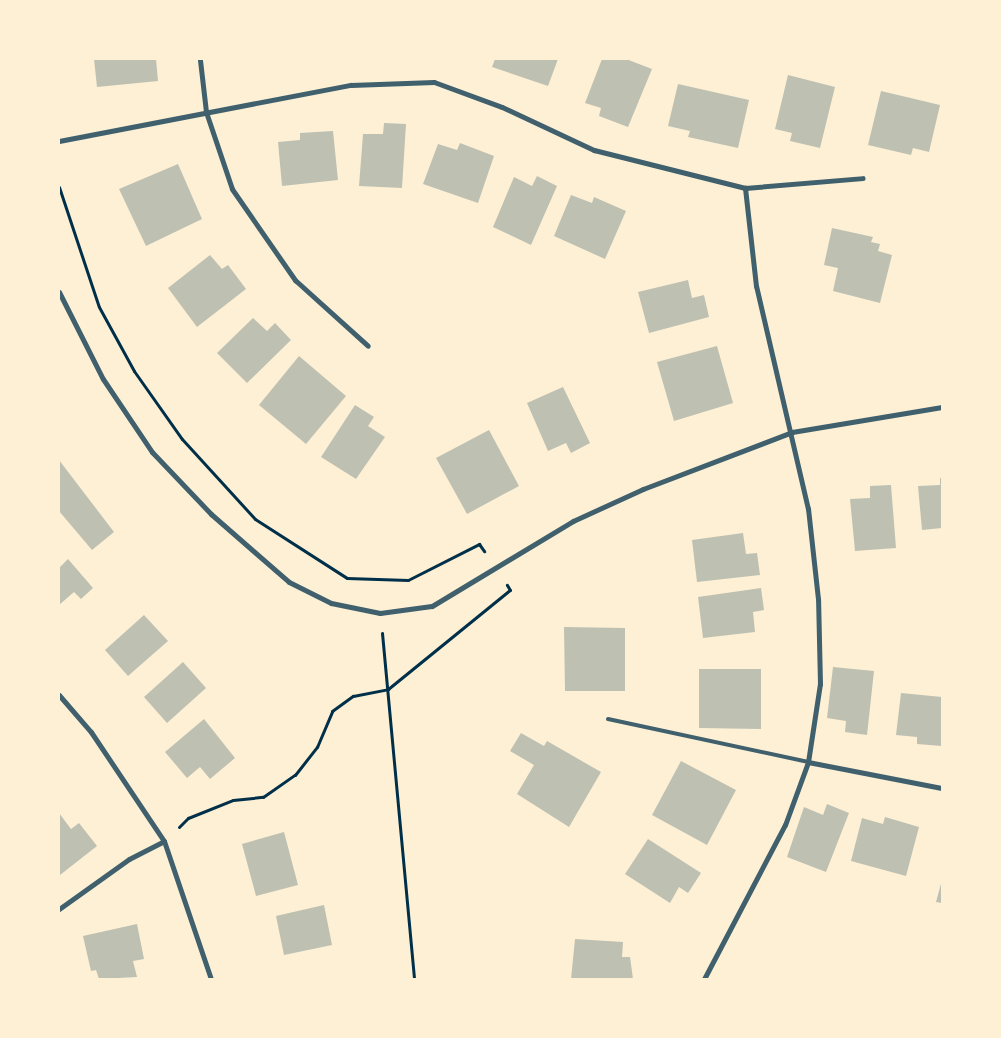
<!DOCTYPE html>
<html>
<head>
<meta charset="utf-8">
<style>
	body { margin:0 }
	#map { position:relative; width:1001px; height:1038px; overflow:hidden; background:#fdf0d5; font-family:Overpass,sans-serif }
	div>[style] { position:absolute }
	.building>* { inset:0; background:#bec0b2 }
	.path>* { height:3px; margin:-1.5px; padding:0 1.5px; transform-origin:1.5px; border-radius:1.5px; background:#003049 }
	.service>* { height:4px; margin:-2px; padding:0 2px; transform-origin:2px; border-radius:2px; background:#3f606c }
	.minor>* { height:5px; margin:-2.5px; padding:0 2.5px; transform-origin:2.5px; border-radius:2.5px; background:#3f606c }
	span { translate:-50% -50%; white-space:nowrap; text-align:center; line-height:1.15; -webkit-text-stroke:5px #fdf0d5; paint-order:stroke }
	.frame { position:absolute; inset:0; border:60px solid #fdf0d5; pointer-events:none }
</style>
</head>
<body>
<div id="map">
	<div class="building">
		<div style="clip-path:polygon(94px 59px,156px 59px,158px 81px,97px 87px)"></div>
		<div style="clip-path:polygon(495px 59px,558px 59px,548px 86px,492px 67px)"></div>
		<div style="clip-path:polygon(602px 59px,626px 59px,652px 69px,628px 127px,599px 116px,601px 108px,585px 103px)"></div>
		<div style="clip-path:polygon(788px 75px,835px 87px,820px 148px,790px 141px,792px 133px,775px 129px)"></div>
		<div style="clip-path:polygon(678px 84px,749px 100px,738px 148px,688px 137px,690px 131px,668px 126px)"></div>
		<div style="clip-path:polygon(881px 91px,940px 105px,929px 152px,913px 148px,911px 155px,868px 145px)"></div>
		<div style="clip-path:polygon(384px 123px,406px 124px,402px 188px,359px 186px,363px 134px,383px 134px)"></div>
		<div style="clip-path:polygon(333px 131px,338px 180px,282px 186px,278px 142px,300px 140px,300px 133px)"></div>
		<div style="clip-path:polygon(460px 143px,494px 156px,478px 203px,423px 184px,438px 144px,457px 150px)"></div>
		<div style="clip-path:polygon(178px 164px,202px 219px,146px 246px,119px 189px)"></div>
		<div style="clip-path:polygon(537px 176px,557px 186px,531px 245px,493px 227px,514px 177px,532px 186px)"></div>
		<div style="clip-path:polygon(571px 195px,592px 203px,594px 197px,626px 211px,605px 259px,554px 236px)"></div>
		<div style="clip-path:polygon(832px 228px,873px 237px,871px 242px,880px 244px,878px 251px,892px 255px,880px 303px,833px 291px,838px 268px,824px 265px)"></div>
		<div style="clip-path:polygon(210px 255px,222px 269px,228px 265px,246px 289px,197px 327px,168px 288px)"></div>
		<div style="clip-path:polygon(688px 280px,692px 298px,704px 295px,709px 317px,649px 333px,638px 292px)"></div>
		<div style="clip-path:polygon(253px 318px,267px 331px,275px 323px,291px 340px,247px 383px,217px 353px)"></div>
		<div style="clip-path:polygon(717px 346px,733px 403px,674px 421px,657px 362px)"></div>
		<div style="clip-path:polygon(299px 356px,346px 396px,306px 444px,259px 405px)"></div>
		<div style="clip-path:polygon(563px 387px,590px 443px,571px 453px,566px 443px,548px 451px,527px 403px)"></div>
		<div style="clip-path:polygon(355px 405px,374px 417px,368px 426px,385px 437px,356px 479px,321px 457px)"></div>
		<div style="clip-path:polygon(489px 430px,519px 486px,467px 514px,436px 458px)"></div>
		<div style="clip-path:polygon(59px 460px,114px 532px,92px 550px,59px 511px)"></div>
		<div style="clip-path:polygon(940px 478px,942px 478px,942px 528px,922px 530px,918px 486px,940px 485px)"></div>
		<div style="clip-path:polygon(891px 485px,896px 548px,855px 551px,850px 499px,870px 498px,870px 486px)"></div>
		<div style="clip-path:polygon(743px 533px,746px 554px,757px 553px,760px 575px,697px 582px,692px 540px)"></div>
		<div style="clip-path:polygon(68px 559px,93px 588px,81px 599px,74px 592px,59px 605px,59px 568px)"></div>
		<div style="clip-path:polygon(761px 588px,764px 610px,753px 612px,755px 632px,703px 638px,698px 597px)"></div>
		<div style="clip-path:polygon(144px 615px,168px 641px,128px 676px,105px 650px)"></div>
		<div style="clip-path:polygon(564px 627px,625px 628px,625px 691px,565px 691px)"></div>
		<div style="clip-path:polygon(183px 662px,206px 688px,167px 723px,144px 697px)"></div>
		<div style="clip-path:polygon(833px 667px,874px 671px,867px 735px,845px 732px,846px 721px,827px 718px)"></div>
		<div style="clip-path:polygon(699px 669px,761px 669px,761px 729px,699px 728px)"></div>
		<div style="clip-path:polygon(901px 693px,942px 697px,942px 746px,917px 744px,917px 737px,896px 735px)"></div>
		<div style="clip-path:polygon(204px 719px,235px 758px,210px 779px,200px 767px,187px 778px,165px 752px)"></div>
		<div style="clip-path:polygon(521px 733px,544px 746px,547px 741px,601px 772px,569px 827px,517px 794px,534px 765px,510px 751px)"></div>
		<div style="clip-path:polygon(681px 761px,736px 790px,707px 845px,652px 815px)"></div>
		<div style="clip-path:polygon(827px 804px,849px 813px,826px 872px,787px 857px,804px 807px,823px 815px)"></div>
		<div style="clip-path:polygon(59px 813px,71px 829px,79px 823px,97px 846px,60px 875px)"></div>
		<div style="clip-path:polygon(885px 817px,919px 827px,906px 876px,851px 861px,862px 818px,883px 824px)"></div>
		<div style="clip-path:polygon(284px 832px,298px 885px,256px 896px,242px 844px)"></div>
		<div style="clip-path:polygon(648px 839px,701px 873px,688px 893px,679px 887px,670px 903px,625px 874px)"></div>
		<div style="clip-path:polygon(942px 880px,942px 903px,936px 902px)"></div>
		<div style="clip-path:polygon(324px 905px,332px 945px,284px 955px,276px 916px)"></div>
		<div style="clip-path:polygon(137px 924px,144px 959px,133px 961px,137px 977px,99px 979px,96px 970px,91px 971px,83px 936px)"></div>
		<div style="clip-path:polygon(575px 939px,623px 942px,622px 957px,630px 957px,633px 979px,571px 979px)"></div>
	</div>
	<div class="path">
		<div style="left:59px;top:187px;width:126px;rotate:71.6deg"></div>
		<div style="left:99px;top:307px;width:73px;rotate:61.3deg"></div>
		<div style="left:134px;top:371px;width:83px;rotate:54.8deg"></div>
		<div style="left:182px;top:439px;width:108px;rotate:47.6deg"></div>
		<div style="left:255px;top:519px;width:109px;rotate:32.7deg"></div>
		<div style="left:347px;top:578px;width:61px;rotate:1.9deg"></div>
		<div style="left:408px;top:580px;width:80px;rotate:-26.9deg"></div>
		<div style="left:479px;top:544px;width:9px;rotate:54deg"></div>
		<div style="left:382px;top:633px;width:347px;rotate:84.7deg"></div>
		<div style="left:179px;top:827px;width:13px;rotate:-45deg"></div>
		<div style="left:188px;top:818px;width:48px;rotate:-21.8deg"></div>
		<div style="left:233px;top:800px;width:30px;rotate:-6deg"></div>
		<div style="left:263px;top:797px;width:39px;rotate:-35deg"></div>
		<div style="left:295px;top:775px;width:36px;rotate:-52deg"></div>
		<div style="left:317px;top:747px;width:39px;rotate:-67deg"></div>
		<div style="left:332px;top:711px;width:26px;rotate:-36deg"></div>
		<div style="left:353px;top:696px;width:36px;rotate:-11deg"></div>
		<div style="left:388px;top:689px;width:157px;rotate:-39.1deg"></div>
		<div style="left:510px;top:590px;width:6px;rotate:-121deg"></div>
	</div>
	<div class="service">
		<div style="left:608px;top:719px;width:205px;rotate:12.1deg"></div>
	</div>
	<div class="minor">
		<div style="left:200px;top:60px;width:52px;rotate:83.4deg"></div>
		<div style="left:206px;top:112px;width:81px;rotate:71.3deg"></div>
		<div style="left:232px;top:189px;width:111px;rotate:55.3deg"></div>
		<div style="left:295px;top:280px;width:98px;rotate:42.1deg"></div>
		<div style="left:59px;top:141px;width:297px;rotate:-10.9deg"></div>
		<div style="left:351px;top:85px;width:83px;rotate:-2.1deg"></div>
		<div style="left:434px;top:82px;width:72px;rotate:20.2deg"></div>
		<div style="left:502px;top:107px;width:102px;rotate:25.1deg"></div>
		<div style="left:594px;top:150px;width:156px;rotate:14.1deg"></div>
		<div style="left:745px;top:188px;width:118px;rotate:-4.8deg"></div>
		<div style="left:59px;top:292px;width:97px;rotate:63.2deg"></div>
		<div style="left:103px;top:379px;width:88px;rotate:56.1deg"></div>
		<div style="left:152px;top:452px;width:86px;rotate:46.4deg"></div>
		<div style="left:211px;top:514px;width:103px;rotate:41.1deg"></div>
		<div style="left:289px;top:582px;width:47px;rotate:26.6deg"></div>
		<div style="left:331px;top:603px;width:50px;rotate:11.5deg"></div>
		<div style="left:380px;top:613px;width:52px;rotate:-7.7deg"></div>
		<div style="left:432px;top:606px;width:165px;rotate:-31.1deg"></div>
		<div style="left:573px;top:521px;width:77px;rotate:-24.6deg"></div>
		<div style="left:643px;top:489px;width:160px;rotate:-20.9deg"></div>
		<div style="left:792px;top:432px;width:152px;rotate:-9.5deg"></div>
		<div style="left:59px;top:695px;width:49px;rotate:49.1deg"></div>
		<div style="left:91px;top:732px;width:131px;rotate:56.2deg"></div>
		<div style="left:164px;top:841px;width:146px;rotate:71.2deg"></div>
		<div style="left:808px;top:762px;width:136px;rotate:11deg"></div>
		<div style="left:59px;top:909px;width:86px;rotate:-35.5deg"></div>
		<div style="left:129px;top:859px;width:39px;rotate:-27deg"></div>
		<div style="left:704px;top:979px;width:174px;rotate:-62.3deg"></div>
		<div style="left:785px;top:825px;width:67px;rotate:-69.9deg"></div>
		<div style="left:808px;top:762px;width:79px;rotate:-81.3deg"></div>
		<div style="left:820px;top:684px;width:85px;rotate:-91.3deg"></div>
		<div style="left:818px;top:599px;width:91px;rotate:-96.3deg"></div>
		<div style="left:808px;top:509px;width:229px;rotate:-103.1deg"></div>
		<div style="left:756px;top:286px;width:99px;rotate:-96.4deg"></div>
	</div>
	<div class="frame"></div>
</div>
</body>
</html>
